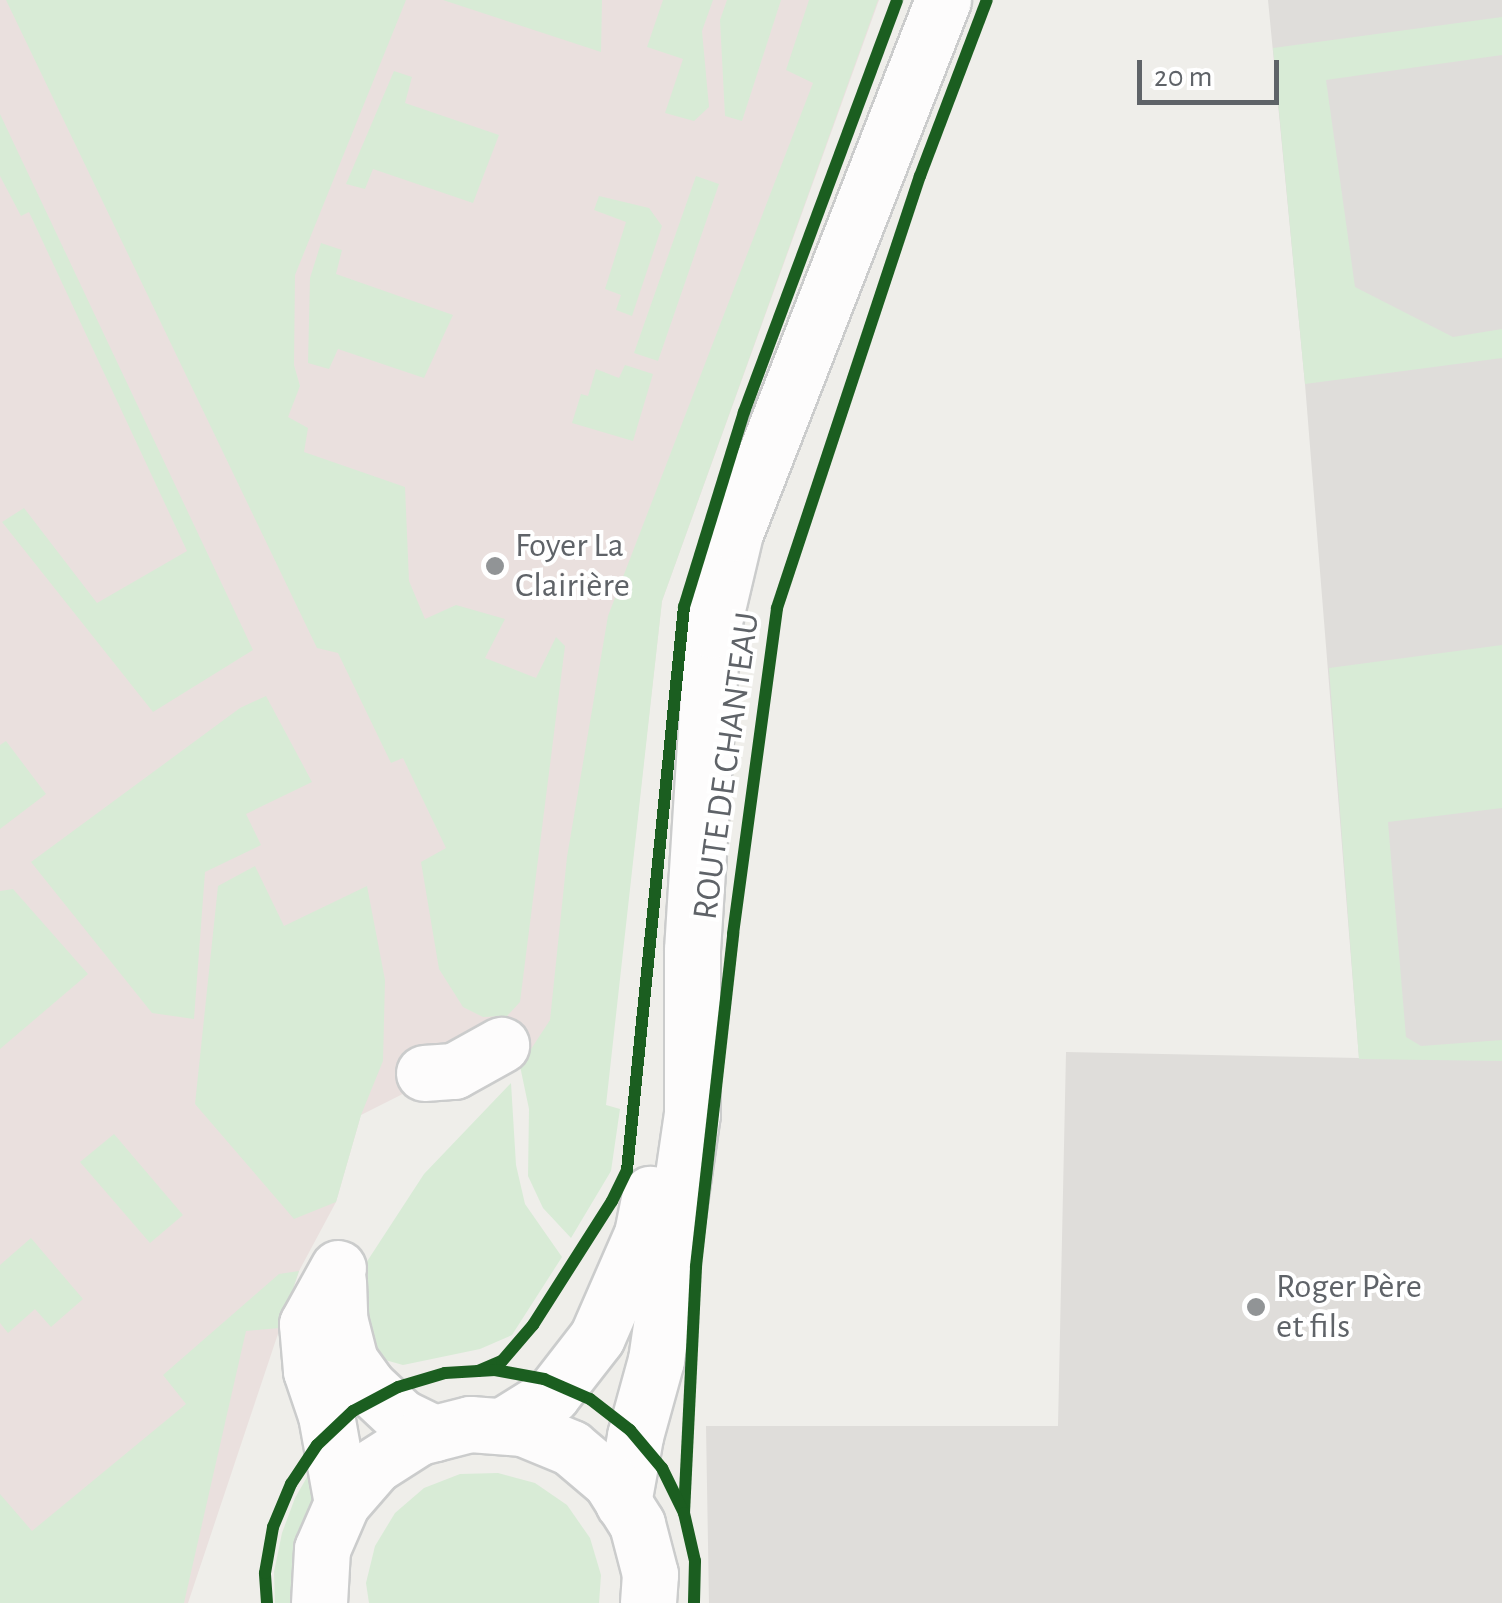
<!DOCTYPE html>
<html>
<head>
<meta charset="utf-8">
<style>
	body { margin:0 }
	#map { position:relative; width:1502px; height:1603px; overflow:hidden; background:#efeeea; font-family:"Alegreya Sans",sans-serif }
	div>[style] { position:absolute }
	.industrial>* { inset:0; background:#dfddda }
	.medical>* { inset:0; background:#eae0de }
	.green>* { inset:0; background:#d8ebd6 }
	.roads { filter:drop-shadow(2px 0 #cbcccc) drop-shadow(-2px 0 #cbcccc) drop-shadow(0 2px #cbcccc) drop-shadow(0 -2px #cbcccc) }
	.street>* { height:55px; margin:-27.5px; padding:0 27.5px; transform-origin:27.5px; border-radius:27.5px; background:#fdfcfc }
	.secondary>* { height:55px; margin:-27.5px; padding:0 27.5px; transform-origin:27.5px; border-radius:27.5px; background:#fdfcfc }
	.cycleway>* { height:12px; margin:-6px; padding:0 6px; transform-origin:6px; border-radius:6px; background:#1b5e20 }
	.dots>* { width:28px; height:28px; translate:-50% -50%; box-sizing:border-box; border:5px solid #fff; border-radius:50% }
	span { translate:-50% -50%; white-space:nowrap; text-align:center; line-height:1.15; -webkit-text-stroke:8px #fff; paint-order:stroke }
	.poi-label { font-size:35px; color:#5f6368 }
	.left { translate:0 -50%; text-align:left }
	.street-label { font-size:35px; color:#5f6368 }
	.scale { position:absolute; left:1137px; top:60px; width:142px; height:45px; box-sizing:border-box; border:5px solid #5f6368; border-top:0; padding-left:12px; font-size:30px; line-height:35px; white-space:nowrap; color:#5f6368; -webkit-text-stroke:8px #fff; paint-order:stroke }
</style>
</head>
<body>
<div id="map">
	<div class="industrial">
		<div style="clip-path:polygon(1268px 0,1502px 0,1502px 1603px,709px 1603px,706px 1426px,1058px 1426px,1066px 1052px,1359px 1058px,1305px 384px)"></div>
	</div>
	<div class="medical">
		<div style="clip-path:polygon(0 0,879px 0,662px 601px,605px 1105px,512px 1039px,361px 1115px,336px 1202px,299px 1271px,188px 1603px,0 1603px)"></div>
	</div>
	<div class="green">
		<div style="clip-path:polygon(6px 0,406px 0,295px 275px,294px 365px,300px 386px,288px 417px,308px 428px,304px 452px,405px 487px,409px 581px,425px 619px,456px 605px,505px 619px,485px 658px,536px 678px,556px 637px,565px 646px,520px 1002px,507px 1016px,483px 1017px,463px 1007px,439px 969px,421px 862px,446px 848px,403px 758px,391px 763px,338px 653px,317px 648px)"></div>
		<div style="clip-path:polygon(443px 0,602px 0,601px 52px)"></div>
		<div style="clip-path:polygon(663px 0,713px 0,702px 31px,709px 107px,694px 121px,665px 113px,683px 59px,647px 47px)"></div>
		<div style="clip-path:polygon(727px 0,781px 0,742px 121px,725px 116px,720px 20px)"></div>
		<div style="clip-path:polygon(809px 0,878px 0,662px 601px,606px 1105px,620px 1109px,611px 1171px,571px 1238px,543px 1208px,528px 1176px,529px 1109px,520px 1066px,550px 1020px,567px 857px,608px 616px,813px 83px,786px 70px)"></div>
		<div style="clip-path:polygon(1502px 17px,1502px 55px,1326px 80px,1355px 287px,1453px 337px,1502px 329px,1502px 358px,1305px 384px,1273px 48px)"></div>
		<div style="clip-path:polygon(394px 71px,412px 77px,405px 103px,499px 135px,473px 203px,373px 169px,365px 189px,346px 184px)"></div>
		<div style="clip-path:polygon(0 114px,253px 650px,153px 712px,2px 522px,24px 508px,97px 603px,187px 551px,29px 212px,21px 216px,0 176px)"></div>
		<div style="clip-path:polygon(696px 176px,719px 184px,658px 361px,634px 353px)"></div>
		<div style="clip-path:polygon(599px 196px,649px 208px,662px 226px,632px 316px,616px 310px,621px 295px,605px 289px,626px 222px,594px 210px)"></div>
		<div style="clip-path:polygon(321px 243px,342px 250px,336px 274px,453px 315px,424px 378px,338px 349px,329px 369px,308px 363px,310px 278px)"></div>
		<div style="clip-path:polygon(625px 365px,653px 374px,633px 441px,572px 423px,581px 394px,588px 396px,596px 369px,619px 378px)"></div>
		<div style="clip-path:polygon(1502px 645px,1502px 808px,1388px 822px,1406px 1037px,1421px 1046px,1502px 1040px,1502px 1061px,1359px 1059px,1329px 668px)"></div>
		<div style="clip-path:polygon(266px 696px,312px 782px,246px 814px,261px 845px,205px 872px,194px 1019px,152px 1013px,31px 862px,240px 708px)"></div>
		<div style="clip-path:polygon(6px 741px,46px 794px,0 829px,0 745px)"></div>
		<div style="clip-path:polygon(255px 866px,284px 926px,367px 886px,385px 980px,383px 1061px,361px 1115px,336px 1202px,294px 1219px,195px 1104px,218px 886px)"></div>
		<div style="clip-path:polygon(13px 889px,88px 974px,0 1049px,0 891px)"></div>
		<div style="clip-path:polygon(511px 1083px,516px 1165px,525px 1204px,562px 1257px,512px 1335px,480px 1349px,403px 1365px,378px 1358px,356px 1301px,366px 1263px,424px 1174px)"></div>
		<div style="clip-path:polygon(114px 1134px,183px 1215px,150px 1243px,80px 1162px)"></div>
		<div style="clip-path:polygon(31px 1238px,83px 1299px,51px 1327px,35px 1309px,8px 1333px,0 1323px,0 1265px)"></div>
		<div style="clip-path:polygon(299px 1271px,280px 1328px,246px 1331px,184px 1603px,0 1603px,0 1494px,32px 1531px,186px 1404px,163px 1375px,279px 1274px)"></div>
		<div style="clip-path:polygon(314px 1465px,319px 1491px,300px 1603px,275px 1603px,274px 1572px,282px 1533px,295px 1498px)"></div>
		<div style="clip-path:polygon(498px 1473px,535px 1483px,567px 1505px,590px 1538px,601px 1575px,599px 1603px,369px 1603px,366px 1583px,375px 1546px,395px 1513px,424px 1488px,460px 1474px)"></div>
	</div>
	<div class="roads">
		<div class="street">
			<div style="left:424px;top:1073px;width:30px;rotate:-4deg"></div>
			<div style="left:454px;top:1071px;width:54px;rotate:-29deg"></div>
			<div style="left:338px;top:1268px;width:64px;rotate:119deg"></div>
			<div style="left:307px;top:1324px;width:47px;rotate:85.1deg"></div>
			<div style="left:311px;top:1371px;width:46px;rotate:71.2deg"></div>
			<div style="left:326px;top:1415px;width:89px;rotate:79.7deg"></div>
			<div style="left:338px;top:1281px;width:37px;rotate:88deg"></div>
			<div style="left:339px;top:1318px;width:44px;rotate:75.7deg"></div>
			<div style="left:350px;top:1361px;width:31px;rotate:54deg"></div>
			<div style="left:368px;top:1386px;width:45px;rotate:43.2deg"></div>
			<div style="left:401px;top:1417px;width:37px;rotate:26deg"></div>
		</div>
		<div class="secondary">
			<div style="left:502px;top:1426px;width:59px;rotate:-31.8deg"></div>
			<div style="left:552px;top:1395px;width:73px;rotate:-52.2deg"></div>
			<div style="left:597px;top:1337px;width:112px;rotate:-66.4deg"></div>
			<div style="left:642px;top:1234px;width:41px;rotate:-78.7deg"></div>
			<div style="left:623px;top:1503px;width:68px;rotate:-79.8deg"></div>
			<div style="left:635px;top:1436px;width:79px;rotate:-74.6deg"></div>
			<div style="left:656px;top:1360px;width:249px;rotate:-81.7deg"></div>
			<div style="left:692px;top:1114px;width:164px;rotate:-90deg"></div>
			<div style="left:692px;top:950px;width:321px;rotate:-86.4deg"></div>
			<div style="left:712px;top:630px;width:100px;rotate:-76.7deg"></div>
			<div style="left:735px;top:533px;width:572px;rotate:-68.68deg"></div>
			<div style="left:319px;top:1603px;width:54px;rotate:-86.8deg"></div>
			<div style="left:322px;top:1549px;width:50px;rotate:-66.5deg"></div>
			<div style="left:342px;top:1503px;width:50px;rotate:-49deg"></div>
			<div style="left:375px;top:1465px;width:52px;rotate:-32.5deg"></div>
			<div style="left:419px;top:1437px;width:53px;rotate:-14.3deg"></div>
			<div style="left:470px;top:1424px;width:53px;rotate:4.3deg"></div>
			<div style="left:523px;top:1428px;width:52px;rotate:22.6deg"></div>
			<div style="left:571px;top:1448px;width:51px;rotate:40.2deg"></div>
			<div style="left:610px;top:1481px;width:51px;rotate:57.9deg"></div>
			<div style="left:637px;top:1524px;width:52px;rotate:75.4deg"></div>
			<div style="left:650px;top:1574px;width:29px;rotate:94deg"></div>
		</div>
	</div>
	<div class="cycleway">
		<div style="left:478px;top:1371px;width:26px;rotate:-23deg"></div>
		<div style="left:502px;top:1361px;width:48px;rotate:-49.3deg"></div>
		<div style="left:533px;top:1325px;width:147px;rotate:-57.5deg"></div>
		<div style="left:612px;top:1201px;width:34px;rotate:-64deg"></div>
		<div style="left:627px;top:1170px;width:566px;rotate:-84.22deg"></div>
		<div style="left:684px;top:607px;width:204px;rotate:-72.9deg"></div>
		<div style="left:744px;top:412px;width:439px;rotate:-69.6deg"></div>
		<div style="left:684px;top:1513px;width:247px;rotate:-87.2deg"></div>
		<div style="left:696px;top:1266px;width:334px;rotate:-83.6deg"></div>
		<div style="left:733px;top:934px;width:329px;rotate:-82.3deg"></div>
		<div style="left:777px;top:608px;width:455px;rotate:-71.7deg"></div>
		<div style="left:920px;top:176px;width:188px;rotate:-69.2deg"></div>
		<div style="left:267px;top:1603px;width:30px;rotate:-94deg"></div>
		<div style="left:265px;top:1573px;width:47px;rotate:-80.1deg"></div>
		<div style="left:273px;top:1527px;width:47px;rotate:-67.3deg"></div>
		<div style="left:291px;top:1484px;width:47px;rotate:-56.3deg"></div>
		<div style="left:317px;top:1445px;width:50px;rotate:-43.4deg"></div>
		<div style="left:353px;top:1411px;width:51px;rotate:-28.1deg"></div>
		<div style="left:398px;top:1387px;width:49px;rotate:-16.6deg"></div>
		<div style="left:445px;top:1373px;width:50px;rotate:-3.4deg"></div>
		<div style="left:495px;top:1370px;width:50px;rotate:10.4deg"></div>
		<div style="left:544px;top:1379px;width:50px;rotate:23.5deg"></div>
		<div style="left:590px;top:1399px;width:51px;rotate:37.8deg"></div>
		<div style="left:630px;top:1430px;width:50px;rotate:49.9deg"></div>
		<div style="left:662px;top:1468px;width:50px;rotate:63.9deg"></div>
		<div style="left:684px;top:1513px;width:49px;rotate:77.1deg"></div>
		<div style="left:695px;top:1561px;width:42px;rotate:91.4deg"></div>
	</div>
	<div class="dots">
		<div style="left:495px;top:566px;background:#919496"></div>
		<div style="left:1256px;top:1307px;background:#919496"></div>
	</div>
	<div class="poi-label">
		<span class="left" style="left:515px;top:566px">Foyer La<br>Clairière</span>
		<span class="left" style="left:1276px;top:1307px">Roger Père<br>et fils</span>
	</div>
	<div class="street-label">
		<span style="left:727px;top:766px;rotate:-82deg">ROUTE DE CHANTEAU</span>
	</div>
	<div class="scale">20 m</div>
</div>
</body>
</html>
